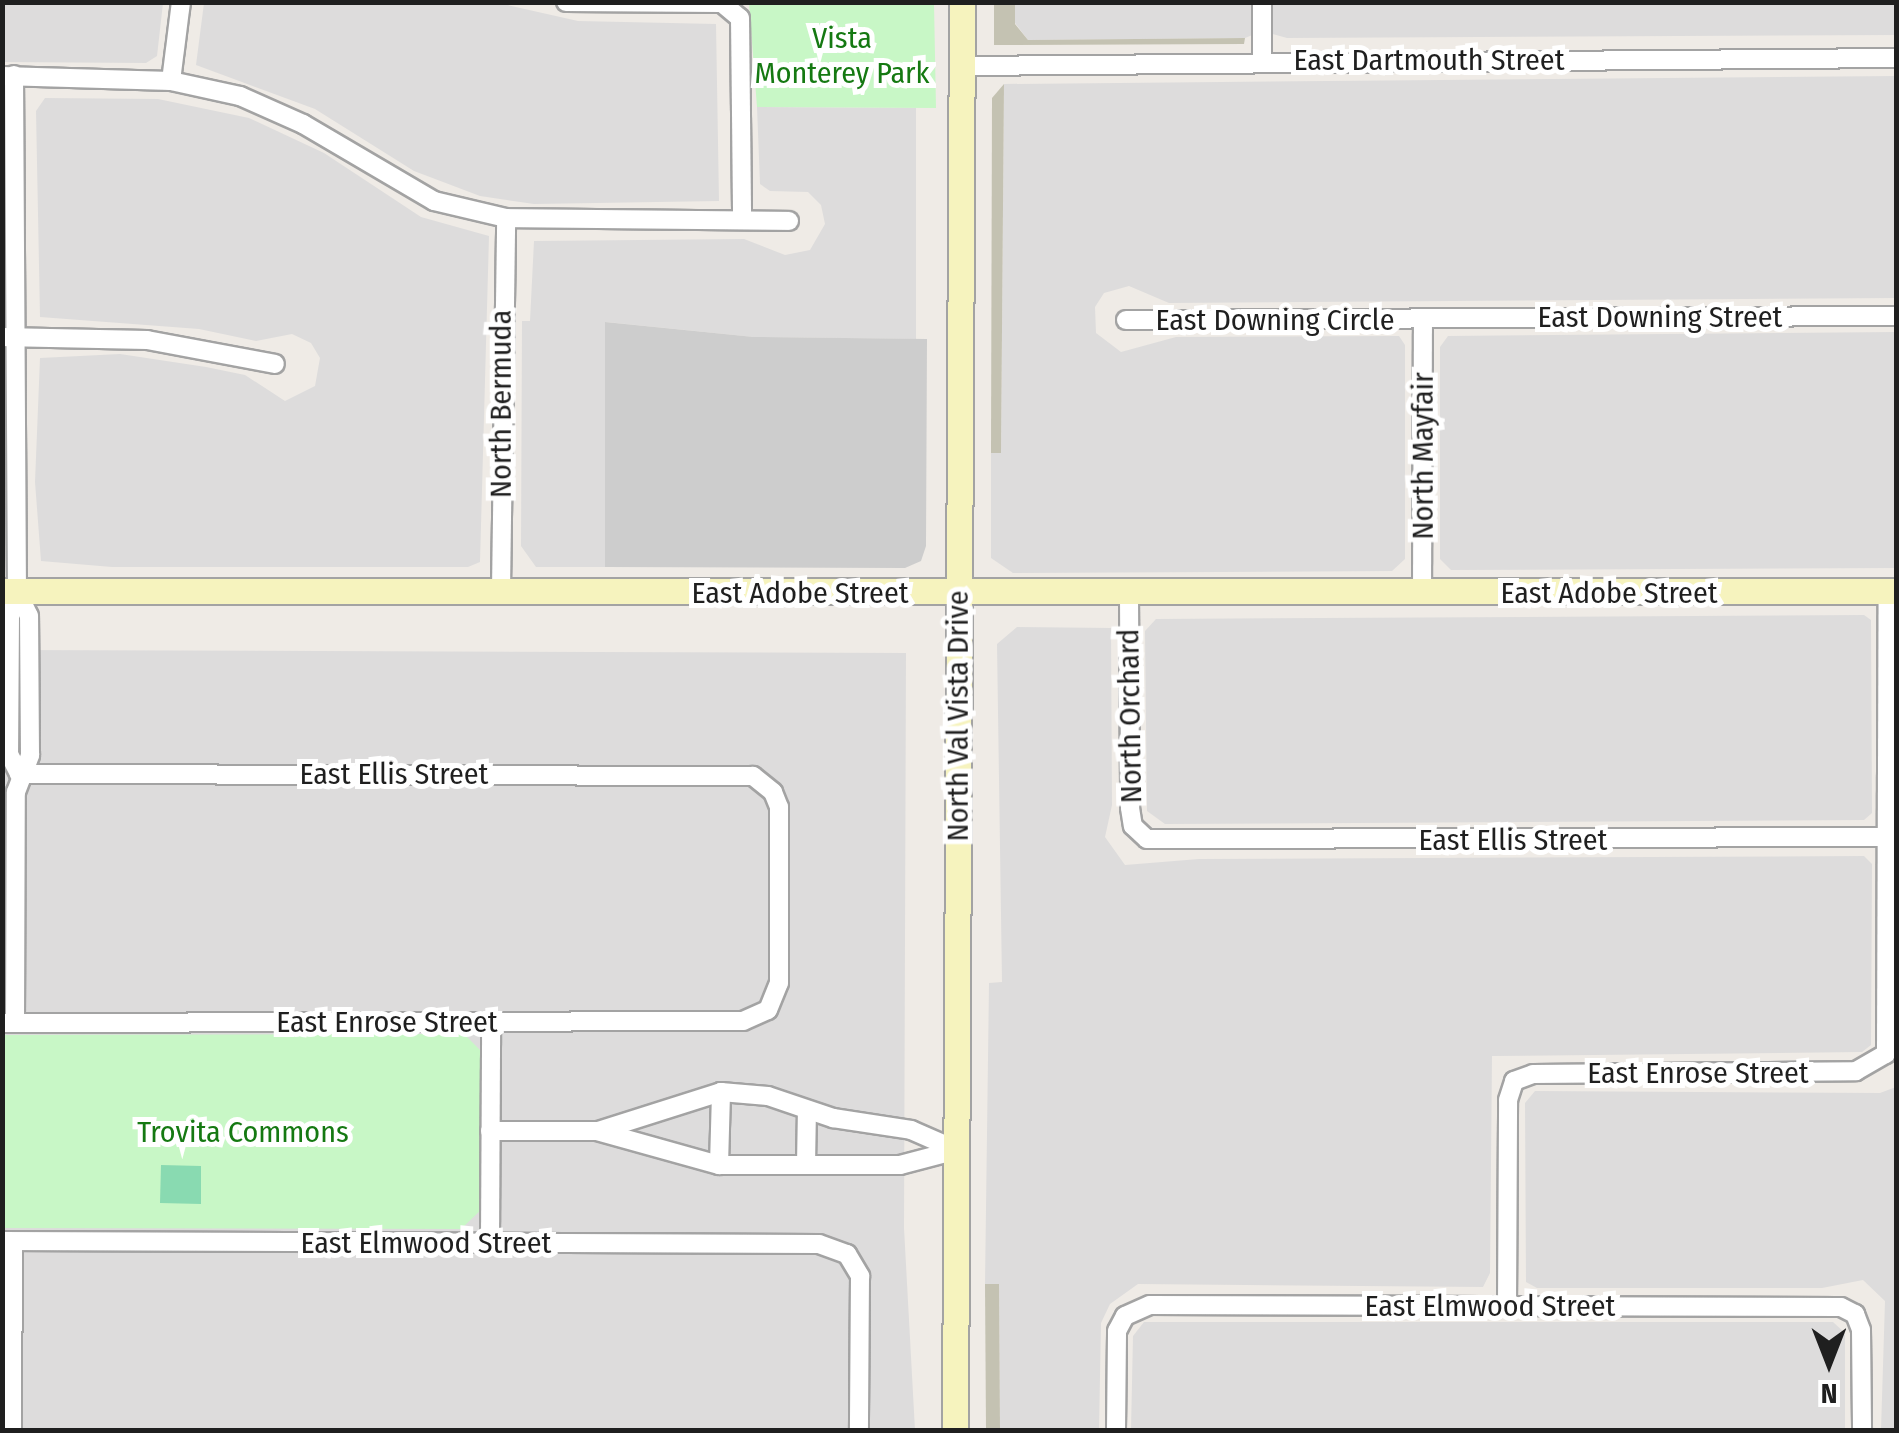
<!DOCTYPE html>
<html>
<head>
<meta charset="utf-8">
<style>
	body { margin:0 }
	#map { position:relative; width:1899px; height:1433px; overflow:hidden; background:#efebe6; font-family:"Fira Sans Condensed",sans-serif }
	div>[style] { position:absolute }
	.residential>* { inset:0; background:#dddcdc }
	.religious>* { inset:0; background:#cdcdcd }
	.construction>* { inset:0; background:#c4c2b2 }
	.park>* { inset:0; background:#c8f7c6 }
	.pitch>* { inset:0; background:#89dab1 }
	.roads { filter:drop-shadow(2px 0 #a3a3a3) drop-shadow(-2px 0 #a3a3a3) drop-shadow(0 2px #a3a3a3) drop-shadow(0 -2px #a3a3a3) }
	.street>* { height:18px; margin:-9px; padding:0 9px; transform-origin:9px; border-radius:9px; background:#fff }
	.secondary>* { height:25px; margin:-12.5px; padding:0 12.5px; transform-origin:12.5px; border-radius:12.5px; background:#f6f3be }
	span { translate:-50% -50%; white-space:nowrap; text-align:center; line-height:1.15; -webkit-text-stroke:10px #fff; paint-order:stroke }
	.park-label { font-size:30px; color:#157912 }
	.street-label { font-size:30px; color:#1f1f1f }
	.frame { position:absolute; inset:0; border:5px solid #1f1f1f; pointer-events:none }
	.north { position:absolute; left:1779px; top:1313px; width:100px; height:100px; -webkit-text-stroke:8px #fff; paint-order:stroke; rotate:180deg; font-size:28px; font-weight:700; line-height:40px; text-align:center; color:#1f1f1f }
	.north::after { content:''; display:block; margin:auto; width:35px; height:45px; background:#1f1f1f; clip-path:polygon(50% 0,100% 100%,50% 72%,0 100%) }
</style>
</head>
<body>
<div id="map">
	<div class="residential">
		<div style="clip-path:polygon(3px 2px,163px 3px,157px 56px,146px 63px,3px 62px)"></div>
		<div style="clip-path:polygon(494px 2px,578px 21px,716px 24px,719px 201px,534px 204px,480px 196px,414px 171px,315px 109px,196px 65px,204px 3px)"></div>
		<div style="clip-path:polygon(1015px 2px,1896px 3px,1896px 35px,1287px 38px,1262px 31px,1245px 38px,1028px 40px,1015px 23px)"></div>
		<div style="clip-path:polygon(1896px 76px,1896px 298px,1169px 303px,1129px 286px,1104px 293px,1095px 307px,1096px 333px,1121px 352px,1176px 337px,1399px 336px,1405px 345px,1405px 559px,1392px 571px,1013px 573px,991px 558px,991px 453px,1001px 452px,1004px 84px)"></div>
		<div style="clip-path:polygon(45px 98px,158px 99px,249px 118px,324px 153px,421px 217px,489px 236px,480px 562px,468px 567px,112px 567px,41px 561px,35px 482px,40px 358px,120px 354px,206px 367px,245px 375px,285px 401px,315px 386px,320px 358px,311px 343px,292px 334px,256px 341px,199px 329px,40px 317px,36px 111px)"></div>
		<div style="clip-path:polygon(757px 107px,916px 108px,916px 339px,754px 337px,606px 322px,605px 567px,536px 567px,521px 546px,522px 321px,530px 321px,534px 241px,744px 239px,785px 255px,810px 250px,825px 224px,821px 205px,808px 192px,770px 191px,760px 184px)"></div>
		<div style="clip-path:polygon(1896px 332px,1896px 568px,1451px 570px,1440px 559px,1440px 347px,1448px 336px)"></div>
		<div style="clip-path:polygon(1864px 615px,1871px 620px,1872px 813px,1864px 820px,1165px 824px,1147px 811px,1145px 631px,1156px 619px)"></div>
		<div style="clip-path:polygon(1017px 627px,1111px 628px,1112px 805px,1105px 837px,1125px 865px,1199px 859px,1864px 856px,1872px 864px,1871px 1045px,1862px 1052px,1492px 1056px,1490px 1273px,1483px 1287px,1138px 1284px,1110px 1304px,1101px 1323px,1099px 1430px,1000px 1430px,999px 1285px,985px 1284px,989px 983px,1002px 982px,997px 644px)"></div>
		<div style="clip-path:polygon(3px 650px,906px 653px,904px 1228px,915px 1430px,3px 1430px)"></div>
		<div style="clip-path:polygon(1896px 1087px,1896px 1430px,1881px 1430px,1885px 1301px,1863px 1280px,1822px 1288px,1537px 1288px,1526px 1282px,1525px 1103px,1535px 1091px,1880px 1093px)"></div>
		<div style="clip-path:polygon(1144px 1322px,1833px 1322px,1845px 1333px,1845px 1430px,1131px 1430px,1133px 1336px)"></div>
	</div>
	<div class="religious">
		<div style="clip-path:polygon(605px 322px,754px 337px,927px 339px,926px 546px,921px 561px,905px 568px,605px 567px)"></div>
	</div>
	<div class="construction">
		<div style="clip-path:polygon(994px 3px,1015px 3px,1015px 24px,1028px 40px,1245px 38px,1244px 44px,994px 45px)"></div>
		<div style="clip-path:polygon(1004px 84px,1001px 453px,991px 453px,992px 98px)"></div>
		<div style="clip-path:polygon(985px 1284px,999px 1284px,1000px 1430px,986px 1430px)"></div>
	</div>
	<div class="park">
		<div style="clip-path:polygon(749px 3px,934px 3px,936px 108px,757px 107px)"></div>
		<div style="clip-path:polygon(464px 1034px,483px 1053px,483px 1208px,461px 1229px,3px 1228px,3px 1035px)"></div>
	</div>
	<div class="pitch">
		<div style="clip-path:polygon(161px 1165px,201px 1166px,201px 1204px,160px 1203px)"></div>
	</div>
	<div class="roads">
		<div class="street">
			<div style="left:566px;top:2px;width:156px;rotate:0.4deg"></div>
			<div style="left:722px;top:3px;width:23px;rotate:40deg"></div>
			<div style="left:740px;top:18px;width:202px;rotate:89.4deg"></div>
			<div style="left:1262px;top:61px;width:59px;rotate:-90deg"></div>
			<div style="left:962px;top:66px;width:934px;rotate:-0.49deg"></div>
			<div style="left:14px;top:75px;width:516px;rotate:89.67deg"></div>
			<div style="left:17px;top:591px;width:26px;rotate:106deg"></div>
			<div style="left:10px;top:616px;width:138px;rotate:90.4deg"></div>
			<div style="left:9px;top:754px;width:22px;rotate:63deg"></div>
			<div style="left:2px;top:76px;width:169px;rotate:1.7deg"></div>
			<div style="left:171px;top:81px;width:71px;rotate:12.3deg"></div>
			<div style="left:240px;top:96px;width:69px;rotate:24deg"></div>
			<div style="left:303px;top:124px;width:152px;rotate:30.4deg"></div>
			<div style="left:434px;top:201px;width:74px;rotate:13.3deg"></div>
			<div style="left:506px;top:218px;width:283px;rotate:0.6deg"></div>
			<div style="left:171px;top:81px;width:80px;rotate:-82.8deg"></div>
			<div style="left:1126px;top:320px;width:770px;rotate:-0.3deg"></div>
			<div style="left:2px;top:337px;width:145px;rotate:1.2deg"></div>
			<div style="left:147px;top:340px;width:130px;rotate:10.6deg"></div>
			<div style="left:501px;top:590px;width:372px;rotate:-89.2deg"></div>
			<div style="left:1422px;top:594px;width:275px;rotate:-89.8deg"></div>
			<div style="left:1129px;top:595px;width:213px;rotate:89.7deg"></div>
			<div style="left:1130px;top:808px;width:18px;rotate:81deg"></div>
			<div style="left:1133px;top:826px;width:19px;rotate:43deg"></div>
			<div style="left:1147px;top:839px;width:741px;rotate:-0.15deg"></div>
			<div style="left:15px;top:1022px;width:230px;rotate:-89.8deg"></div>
			<div style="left:16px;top:792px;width:40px;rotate:-69deg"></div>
			<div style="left:30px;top:755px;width:139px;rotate:-90.4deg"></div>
			<div style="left:29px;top:616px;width:28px;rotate:-116deg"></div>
			<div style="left:2px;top:1023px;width:741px;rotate:-0.15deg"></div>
			<div style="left:743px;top:1021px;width:27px;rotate:-24deg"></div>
			<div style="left:768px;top:1010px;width:29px;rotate:-68deg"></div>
			<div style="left:779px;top:983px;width:176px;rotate:-90deg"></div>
			<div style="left:779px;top:807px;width:16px;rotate:-112deg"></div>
			<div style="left:773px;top:792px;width:26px;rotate:-141deg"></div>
			<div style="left:753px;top:776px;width:734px;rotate:-179.84deg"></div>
			<div style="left:490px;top:1131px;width:107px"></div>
			<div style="left:597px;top:1131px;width:127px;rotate:15.6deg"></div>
			<div style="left:719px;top:1165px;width:181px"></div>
			<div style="left:900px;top:1165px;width:59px;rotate:-14.7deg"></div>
			<div style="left:598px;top:1131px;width:129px;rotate:-17.6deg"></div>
			<div style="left:721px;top:1092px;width:47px;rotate:4.9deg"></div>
			<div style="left:768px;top:1096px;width:69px;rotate:18.7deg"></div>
			<div style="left:833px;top:1118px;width:79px;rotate:8.7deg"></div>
			<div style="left:911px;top:1130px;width:50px;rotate:23.5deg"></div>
			<div style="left:719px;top:1165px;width:73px;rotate:-88.4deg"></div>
			<div style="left:806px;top:1165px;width:55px;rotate:-89deg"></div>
			<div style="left:2px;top:1241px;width:817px;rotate:0.21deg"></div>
			<div style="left:819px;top:1244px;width:30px;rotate:20deg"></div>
			<div style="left:847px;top:1254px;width:26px;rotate:59deg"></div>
			<div style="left:860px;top:1276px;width:154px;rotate:90.4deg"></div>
			<div style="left:490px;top:1243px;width:221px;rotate:-89.7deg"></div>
			<div style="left:1507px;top:1307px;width:207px;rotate:-89.7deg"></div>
			<div style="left:1508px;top:1100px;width:20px;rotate:-72deg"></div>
			<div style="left:1514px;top:1081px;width:20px;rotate:-20deg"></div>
			<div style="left:1533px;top:1074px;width:323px;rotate:-0.5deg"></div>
			<div style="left:1856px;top:1071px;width:34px;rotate:-30deg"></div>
			<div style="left:1886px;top:1054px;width:462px;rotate:-89.8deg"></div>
			<div style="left:12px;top:1430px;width:188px;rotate:-89.7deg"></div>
			<div style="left:1116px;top:1430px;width:99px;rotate:-89.4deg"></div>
			<div style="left:1117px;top:1331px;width:17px;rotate:-62deg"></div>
			<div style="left:1125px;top:1316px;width:27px;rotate:-24deg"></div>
			<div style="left:1150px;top:1305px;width:691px;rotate:0.17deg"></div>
			<div style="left:1841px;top:1307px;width:16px;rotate:27deg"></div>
			<div style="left:1855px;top:1314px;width:17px;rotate:69deg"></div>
			<div style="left:1861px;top:1330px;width:100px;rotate:89.4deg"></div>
		</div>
		<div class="secondary">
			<div style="left:2px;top:591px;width:1894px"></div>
			<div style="left:955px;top:1430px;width:1428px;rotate:-89.72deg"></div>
		</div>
	</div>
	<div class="park-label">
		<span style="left:842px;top:55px">Vista<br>Monterey Park</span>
		<span style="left:243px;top:1132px">Trovita Commons</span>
	</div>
	<div class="street-label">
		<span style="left:1429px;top:60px">East Dartmouth Street</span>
		<span style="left:1660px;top:317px">East Downing Street</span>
		<span style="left:1275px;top:320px">East Downing Circle</span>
		<span style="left:501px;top:404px;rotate:-90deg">North Bermuda</span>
		<span style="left:1423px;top:456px;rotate:-90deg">North Mayfair</span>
		<span style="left:800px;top:593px">East Adobe Street</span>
		<span style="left:1609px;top:593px">East Adobe Street</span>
		<span style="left:958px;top:716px;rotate:-90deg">North Val Vista Drive</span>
		<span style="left:1130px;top:716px;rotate:-91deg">North Orchard</span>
		<span style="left:394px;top:774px">East Ellis Street</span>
		<span style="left:1513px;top:840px">East Ellis Street</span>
		<span style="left:387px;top:1022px">East Enrose Street</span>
		<span style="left:1698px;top:1073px">East Enrose Street</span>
		<span style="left:426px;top:1243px">East Elmwood Street</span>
		<span style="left:1490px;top:1306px">East Elmwood Street</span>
	</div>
	<div class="frame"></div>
	<div class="north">N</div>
</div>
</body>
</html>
